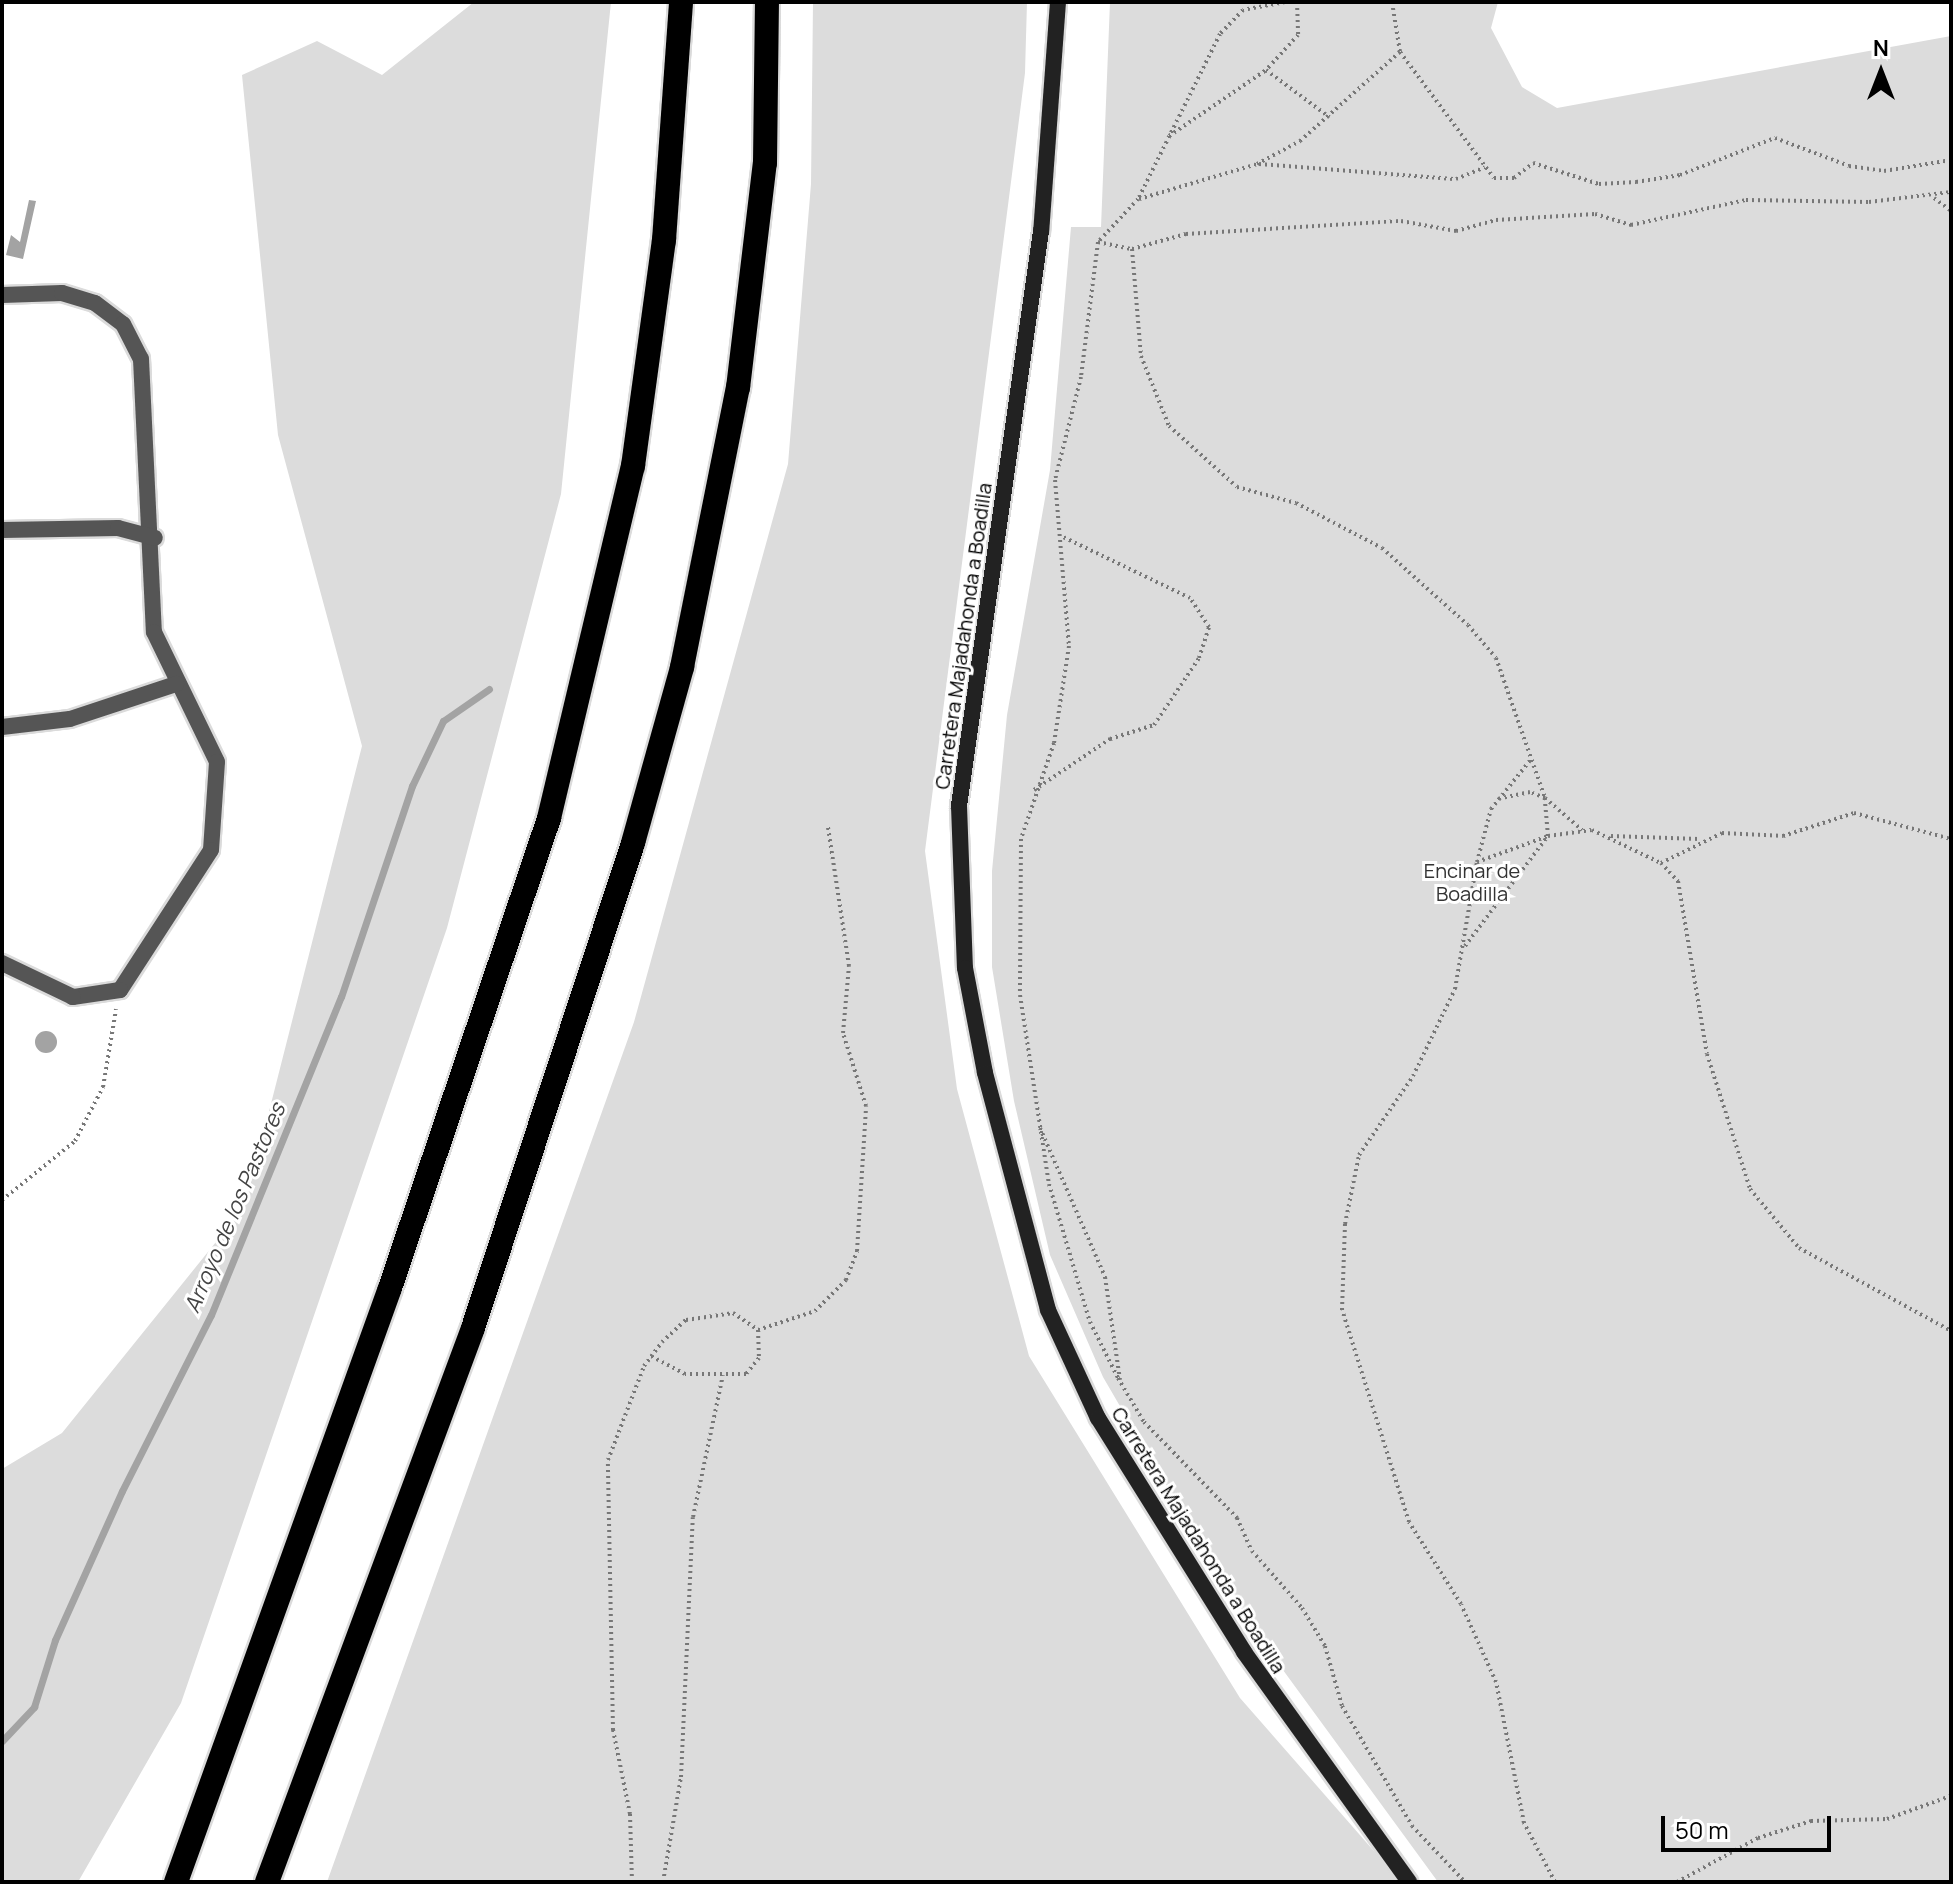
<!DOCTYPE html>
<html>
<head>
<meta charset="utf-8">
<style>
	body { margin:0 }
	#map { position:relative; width:1953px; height:1884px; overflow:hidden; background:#fff; font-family:Manrope,sans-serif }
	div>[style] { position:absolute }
	.green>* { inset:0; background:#dcdcdc }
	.water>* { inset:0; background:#a3a3a3 }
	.round { border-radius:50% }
	.stream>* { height:7px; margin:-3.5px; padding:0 3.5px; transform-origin:3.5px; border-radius:3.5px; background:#a3a3a3 }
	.path>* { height:4px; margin-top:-2px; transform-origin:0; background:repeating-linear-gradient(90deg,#777 0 2px,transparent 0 6px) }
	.roads { filter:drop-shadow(2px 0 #dbdbdb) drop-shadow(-2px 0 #dbdbdb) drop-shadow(0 2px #dbdbdb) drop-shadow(0 -2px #dbdbdb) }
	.street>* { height:16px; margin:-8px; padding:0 8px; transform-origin:8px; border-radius:8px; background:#555 }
	.secondary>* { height:16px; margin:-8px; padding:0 8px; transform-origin:8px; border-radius:8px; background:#222 }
	.highway>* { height:24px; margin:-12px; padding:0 12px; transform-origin:12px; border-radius:12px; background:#000 }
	span { translate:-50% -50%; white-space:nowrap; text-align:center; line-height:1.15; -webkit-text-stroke:6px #fff; paint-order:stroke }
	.street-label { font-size:20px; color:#000 }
	.park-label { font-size:20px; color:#333 }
	.water-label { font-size:22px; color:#444; font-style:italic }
	.frame { position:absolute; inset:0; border:4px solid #000; pointer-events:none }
	.north { position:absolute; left:1841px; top:32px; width:80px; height:80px; -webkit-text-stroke:6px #fff; paint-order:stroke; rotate:0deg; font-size:22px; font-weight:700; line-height:32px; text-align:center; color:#000 }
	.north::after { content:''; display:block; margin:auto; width:28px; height:36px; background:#000; clip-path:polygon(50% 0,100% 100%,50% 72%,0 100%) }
	.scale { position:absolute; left:1661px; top:1816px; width:170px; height:36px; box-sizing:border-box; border:4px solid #000; border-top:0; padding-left:10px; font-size:24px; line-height:28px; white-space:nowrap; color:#000; -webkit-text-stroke:6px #fff; paint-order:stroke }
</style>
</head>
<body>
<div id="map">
	<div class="green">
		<div style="clip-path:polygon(474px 2px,611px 2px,561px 494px,447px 928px,181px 1703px,78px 1882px,2px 1882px,2px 1469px,62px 1433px,245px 1206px,362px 746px,278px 435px,242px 75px,317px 41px,382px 75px)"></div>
		<div style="clip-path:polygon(813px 2px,1027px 2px,1025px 73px,925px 851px,957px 1089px,1029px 1356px,1240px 1698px,1401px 1882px,327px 1882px,634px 1022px,788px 464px,811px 184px)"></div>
		<div style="clip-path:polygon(1110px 2px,1498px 2px,1491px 28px,1522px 87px,1557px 108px,1951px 36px,1951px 1882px,1438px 1882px,1237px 1607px,1103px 1377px,1050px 1255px,1014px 1101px,992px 967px,992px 871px,1007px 715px,1050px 470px,1071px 227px,1101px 227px)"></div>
	</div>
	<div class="water">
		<div style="clip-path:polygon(29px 200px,36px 201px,23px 259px,6px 255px,11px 235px,20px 242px)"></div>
		<div class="round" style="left:35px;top:1031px;width:22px;height:22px"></div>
	</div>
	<div class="stream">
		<div style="left:2px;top:1741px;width:47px;rotate:-46.7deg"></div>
		<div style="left:34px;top:1707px;width:70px;rotate:-72.6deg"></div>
		<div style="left:55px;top:1640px;width:163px;rotate:-65.8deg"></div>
		<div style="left:122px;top:1491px;width:197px;rotate:-63.2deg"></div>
		<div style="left:211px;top:1315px;width:344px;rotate:-67.8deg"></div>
		<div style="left:341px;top:997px;width:223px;rotate:-71.4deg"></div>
		<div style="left:412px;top:786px;width:72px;rotate:-64.5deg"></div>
		<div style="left:443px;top:721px;width:56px;rotate:-34.8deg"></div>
	</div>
	<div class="path">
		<div style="left:1285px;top:2px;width:43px;rotate:169.2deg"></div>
		<div style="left:1243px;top:10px;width:33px;rotate:134deg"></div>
		<div style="left:1220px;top:34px;width:184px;rotate:116.4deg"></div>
		<div style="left:1138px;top:199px;width:59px;rotate:132.9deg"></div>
		<div style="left:1098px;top:242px;width:136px;rotate:97.2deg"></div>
		<div style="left:1081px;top:377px;width:106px;rotate:104.2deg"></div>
		<div style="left:1055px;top:480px;width:167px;rotate:85.2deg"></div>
		<div style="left:1069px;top:646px;width:98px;rotate:98.8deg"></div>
		<div style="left:1054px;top:743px;width:102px;rotate:109deg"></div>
		<div style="left:1021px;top:839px;width:156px;rotate:90.4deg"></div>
		<div style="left:1020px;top:995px;width:191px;rotate:81.3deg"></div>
		<div style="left:1049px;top:1184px;width:144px;rotate:73.5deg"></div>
		<div style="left:1090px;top:1322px;width:63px;rotate:63.4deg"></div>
		<div style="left:1118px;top:1378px;width:51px;rotate:59.4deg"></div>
		<div style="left:1144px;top:1422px;width:134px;rotate:45.9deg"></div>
		<div style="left:1237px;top:1518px;width:36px;rotate:66deg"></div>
		<div style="left:1252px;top:1551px;width:76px;rotate:48.7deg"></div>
		<div style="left:1302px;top:1608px;width:44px;rotate:58.8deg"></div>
		<div style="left:1325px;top:1646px;width:62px;rotate:74.2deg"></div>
		<div style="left:1342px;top:1706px;width:139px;rotate:59.7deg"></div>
		<div style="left:1412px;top:1826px;width:77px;rotate:46.6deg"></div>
		<div style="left:1297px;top:2px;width:33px;rotate:88deg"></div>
		<div style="left:1298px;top:35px;width:47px;rotate:132.4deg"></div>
		<div style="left:1266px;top:70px;width:79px;rotate:36.7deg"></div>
		<div style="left:1392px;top:2px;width:51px;rotate:80.9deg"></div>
		<div style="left:1400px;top:52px;width:157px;rotate:53.3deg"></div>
		<div style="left:1494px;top:178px;width:20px"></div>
		<div style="left:1514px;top:178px;width:24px;rotate:-38deg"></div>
		<div style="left:1533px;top:163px;width:69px;rotate:17.7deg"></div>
		<div style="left:1599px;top:184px;width:37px;rotate:-3deg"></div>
		<div style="left:1636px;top:182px;width:45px;rotate:-9deg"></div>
		<div style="left:1680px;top:175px;width:102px;rotate:-21.3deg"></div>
		<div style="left:1775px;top:138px;width:79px;rotate:20.7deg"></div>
		<div style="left:1849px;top:166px;width:35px;rotate:8deg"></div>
		<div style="left:1884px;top:171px;width:68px;rotate:-9.3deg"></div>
		<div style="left:1169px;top:136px;width:117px;rotate:-34.2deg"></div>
		<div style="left:1259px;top:164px;width:198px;rotate:4.4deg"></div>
		<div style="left:1456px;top:179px;width:31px;rotate:-22deg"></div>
		<div style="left:1934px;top:198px;width:21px;rotate:37deg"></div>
		<div style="left:1139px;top:199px;width:123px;rotate:-16.5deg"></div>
		<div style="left:1257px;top:164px;width:49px;rotate:-28.1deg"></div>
		<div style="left:1300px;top:141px;width:134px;rotate:-41.7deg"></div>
		<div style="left:1098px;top:242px;width:35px;rotate:12deg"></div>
		<div style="left:1132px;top:249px;width:56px;rotate:-15.5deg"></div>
		<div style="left:1186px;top:234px;width:215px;rotate:-3.5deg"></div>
		<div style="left:1401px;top:221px;width:56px;rotate:10.3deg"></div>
		<div style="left:1456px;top:231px;width:41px;rotate:-15.4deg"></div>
		<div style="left:1496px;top:220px;width:99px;rotate:-3.5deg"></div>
		<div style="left:1595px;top:214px;width:38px;rotate:17deg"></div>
		<div style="left:1631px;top:225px;width:118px;rotate:-12.3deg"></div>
		<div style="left:1746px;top:200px;width:123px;rotate:0.9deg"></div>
		<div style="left:1869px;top:202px;width:83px;rotate:-7deg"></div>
		<div style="left:1132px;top:249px;width:107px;rotate:85.2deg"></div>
		<div style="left:1141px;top:356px;width:75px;rotate:68.2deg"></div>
		<div style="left:1169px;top:426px;width:91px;rotate:41.9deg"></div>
		<div style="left:1237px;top:487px;width:61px;rotate:15.2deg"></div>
		<div style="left:1296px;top:503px;width:97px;rotate:27.6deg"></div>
		<div style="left:1382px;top:548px;width:115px;rotate:41.8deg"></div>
		<div style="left:1468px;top:625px;width:43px;rotate:49.7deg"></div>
		<div style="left:1496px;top:658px;width:148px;rotate:70.7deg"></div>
		<div style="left:1545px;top:798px;width:49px;rotate:40.9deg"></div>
		<div style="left:1034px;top:790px;width:92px;rotate:-33.9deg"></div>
		<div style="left:1110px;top:739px;width:46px;rotate:-17.7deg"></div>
		<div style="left:1154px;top:725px;width:81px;rotate:-56.1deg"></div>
		<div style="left:1199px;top:658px;width:33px;rotate:-72deg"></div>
		<div style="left:1209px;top:627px;width:35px;rotate:-123deg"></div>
		<div style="left:1190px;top:598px;width:141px;rotate:-154.3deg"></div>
		<div style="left:1611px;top:836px;width:88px;rotate:2deg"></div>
		<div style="left:1477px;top:862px;width:55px;rotate:-75.2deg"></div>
		<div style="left:1491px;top:809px;width:65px;rotate:-51.2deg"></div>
		<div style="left:1661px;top:863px;width:68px;rotate:-26.2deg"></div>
		<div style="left:1722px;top:833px;width:61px;rotate:2.8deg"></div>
		<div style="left:1783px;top:836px;width:75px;rotate:-17.9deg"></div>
		<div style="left:1854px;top:813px;width:100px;rotate:15deg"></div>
		<div style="left:1465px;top:946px;width:138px;rotate:-53deg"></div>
		<div style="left:1548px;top:836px;width:38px;rotate:-95deg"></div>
		<div style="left:1545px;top:798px;width:16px;rotate:-158deg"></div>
		<div style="left:1530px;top:792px;width:33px;rotate:168deg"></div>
		<div style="left:1040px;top:1128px;width:163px;rotate:66.4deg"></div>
		<div style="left:1105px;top:1277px;width:104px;rotate:81.7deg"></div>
		<div style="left:2px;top:1200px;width:94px;rotate:-38.9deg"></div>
		<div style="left:75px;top:1141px;width:61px;rotate:-62.6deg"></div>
		<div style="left:103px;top:1087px;width:79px;rotate:-80.5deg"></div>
		<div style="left:758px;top:1330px;width:60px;rotate:-18.4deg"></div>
		<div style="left:815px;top:1311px;width:44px;rotate:-45deg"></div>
		<div style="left:846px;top:1280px;width:31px;rotate:-69deg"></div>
		<div style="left:857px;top:1251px;width:145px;rotate:-86.4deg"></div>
		<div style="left:866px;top:1106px;width:77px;rotate:-107.5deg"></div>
		<div style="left:843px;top:1033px;width:67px;rotate:-84.9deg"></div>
		<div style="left:849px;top:966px;width:141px;rotate:-98.6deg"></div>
		<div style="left:632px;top:1882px;width:68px;rotate:-91.7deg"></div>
		<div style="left:630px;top:1814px;width:86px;rotate:-101.4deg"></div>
		<div style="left:613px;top:1730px;width:270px;rotate:-91.1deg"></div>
		<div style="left:608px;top:1460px;width:101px;rotate:-69deg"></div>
		<div style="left:644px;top:1366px;width:30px;rotate:-53deg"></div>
		<div style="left:662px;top:1342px;width:33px;rotate:-43deg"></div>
		<div style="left:686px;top:1320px;width:48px;rotate:-8.5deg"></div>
		<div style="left:733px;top:1313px;width:30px;rotate:34deg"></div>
		<div style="left:758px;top:1330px;width:28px;rotate:88deg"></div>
		<div style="left:759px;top:1358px;width:21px;rotate:129deg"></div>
		<div style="left:746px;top:1374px;width:61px;rotate:180deg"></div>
		<div style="left:685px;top:1374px;width:38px;rotate:-152deg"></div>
		<div style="left:663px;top:1882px;width:107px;rotate:-80.3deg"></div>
		<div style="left:681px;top:1777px;width:260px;rotate:-87.4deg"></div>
		<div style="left:693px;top:1517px;width:145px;rotate:-78.1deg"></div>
		<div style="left:1555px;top:1882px;width:67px;rotate:-117.7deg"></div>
		<div style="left:1524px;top:1823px;width:144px;rotate:-101.2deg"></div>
		<div style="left:1496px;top:1682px;width:85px;rotate:-114.2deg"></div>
		<div style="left:1461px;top:1604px;width:97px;rotate:-122.4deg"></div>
		<div style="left:1409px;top:1522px;width:222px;rotate:-107.5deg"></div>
		<div style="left:1342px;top:1310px;width:86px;rotate:-88deg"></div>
		<div style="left:1345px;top:1224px;width:70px;rotate:-78.5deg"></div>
		<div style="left:1359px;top:1155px;width:96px;rotate:-55.6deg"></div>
		<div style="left:1413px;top:1076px;width:97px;rotate:-64.2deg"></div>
		<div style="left:1455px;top:989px;width:129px;rotate:-80.2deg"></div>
		<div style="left:1477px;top:862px;width:76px;rotate:-20.1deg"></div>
		<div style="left:1548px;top:836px;width:44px;rotate:-7.8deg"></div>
		<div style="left:1592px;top:830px;width:76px;rotate:25.6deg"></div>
		<div style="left:1661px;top:863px;width:25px;rotate:47deg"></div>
		<div style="left:1678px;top:881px;width:175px;rotate:80.5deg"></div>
		<div style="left:1707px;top:1054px;width:142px;rotate:72.3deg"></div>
		<div style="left:1750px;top:1189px;width:77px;rotate:50.3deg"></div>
		<div style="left:1799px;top:1248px;width:173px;rotate:28.6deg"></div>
		<div style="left:1677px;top:1882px;width:92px;rotate:-28.5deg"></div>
		<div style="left:1758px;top:1838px;width:56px;rotate:-17.8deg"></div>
		<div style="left:1811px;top:1821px;width:76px;rotate:-1.5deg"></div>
		<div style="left:1887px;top:1819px;width:68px;rotate:-19.8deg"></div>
	</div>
	<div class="roads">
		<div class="street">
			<div style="left:2px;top:295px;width:60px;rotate:-1.9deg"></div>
			<div style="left:62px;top:293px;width:34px;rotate:17deg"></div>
			<div style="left:95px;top:303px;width:35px;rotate:37deg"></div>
			<div style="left:123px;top:324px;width:39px;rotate:63deg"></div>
			<div style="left:141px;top:359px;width:273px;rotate:87.3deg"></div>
			<div style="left:154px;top:632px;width:144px;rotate:64.1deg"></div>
			<div style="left:217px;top:762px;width:88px;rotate:93.9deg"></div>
			<div style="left:211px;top:850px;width:167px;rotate:123deg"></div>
			<div style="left:120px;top:990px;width:48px;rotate:171.5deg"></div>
			<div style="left:73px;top:997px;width:79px;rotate:-154.4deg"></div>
			<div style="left:2px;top:530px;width:116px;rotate:-1deg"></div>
			<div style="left:118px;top:528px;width:38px;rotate:15deg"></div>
			<div style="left:2px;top:727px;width:68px;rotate:-6.7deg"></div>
			<div style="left:70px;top:719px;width:112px;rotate:-18.3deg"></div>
		</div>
		<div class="secondary">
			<div style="left:1058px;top:2px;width:230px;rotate:94.2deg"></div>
			<div style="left:1041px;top:231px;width:581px;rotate:98.12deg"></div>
			<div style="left:959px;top:806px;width:162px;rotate:87.9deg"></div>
			<div style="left:965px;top:968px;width:107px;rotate:79.2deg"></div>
			<div style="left:985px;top:1073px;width:245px;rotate:75.1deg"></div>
			<div style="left:1048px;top:1310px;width:119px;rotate:65.2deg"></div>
			<div style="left:1098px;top:1418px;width:276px;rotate:58deg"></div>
			<div style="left:1244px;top:1652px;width:283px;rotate:54.3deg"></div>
		</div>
		<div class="highway">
			<div style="left:176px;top:1882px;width:631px;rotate:-70.19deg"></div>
			<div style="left:390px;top:1288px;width:496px;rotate:-71.3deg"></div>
			<div style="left:549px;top:818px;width:362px;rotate:-76.6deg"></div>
			<div style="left:633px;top:466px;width:228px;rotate:-82.2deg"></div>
			<div style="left:664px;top:240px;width:239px;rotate:-85.9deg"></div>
			<div style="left:267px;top:1882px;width:591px;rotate:-69.6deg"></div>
			<div style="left:473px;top:1328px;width:511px;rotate:-71.74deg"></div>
			<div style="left:633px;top:843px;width:183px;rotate:-74.4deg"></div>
			<div style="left:682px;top:667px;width:285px;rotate:-78.7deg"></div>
			<div style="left:738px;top:388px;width:227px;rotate:-83.2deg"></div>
			<div style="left:765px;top:163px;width:161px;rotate:-89.3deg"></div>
		</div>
	</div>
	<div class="street-label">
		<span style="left:963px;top:636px;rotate:-82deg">Carretera Majadahonda a Boadilla</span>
		<span style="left:1199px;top:1540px;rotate:58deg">Carretera Majadahonda a Boadilla</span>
	</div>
	<div class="park-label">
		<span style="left:1472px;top:882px">Encinar de<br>Boadilla</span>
	</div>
	<div class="water-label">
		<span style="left:235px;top:1208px;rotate:-67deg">Arroyo de los Pastores</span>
	</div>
	<div class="frame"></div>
	<div class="north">N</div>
	<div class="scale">50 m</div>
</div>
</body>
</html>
